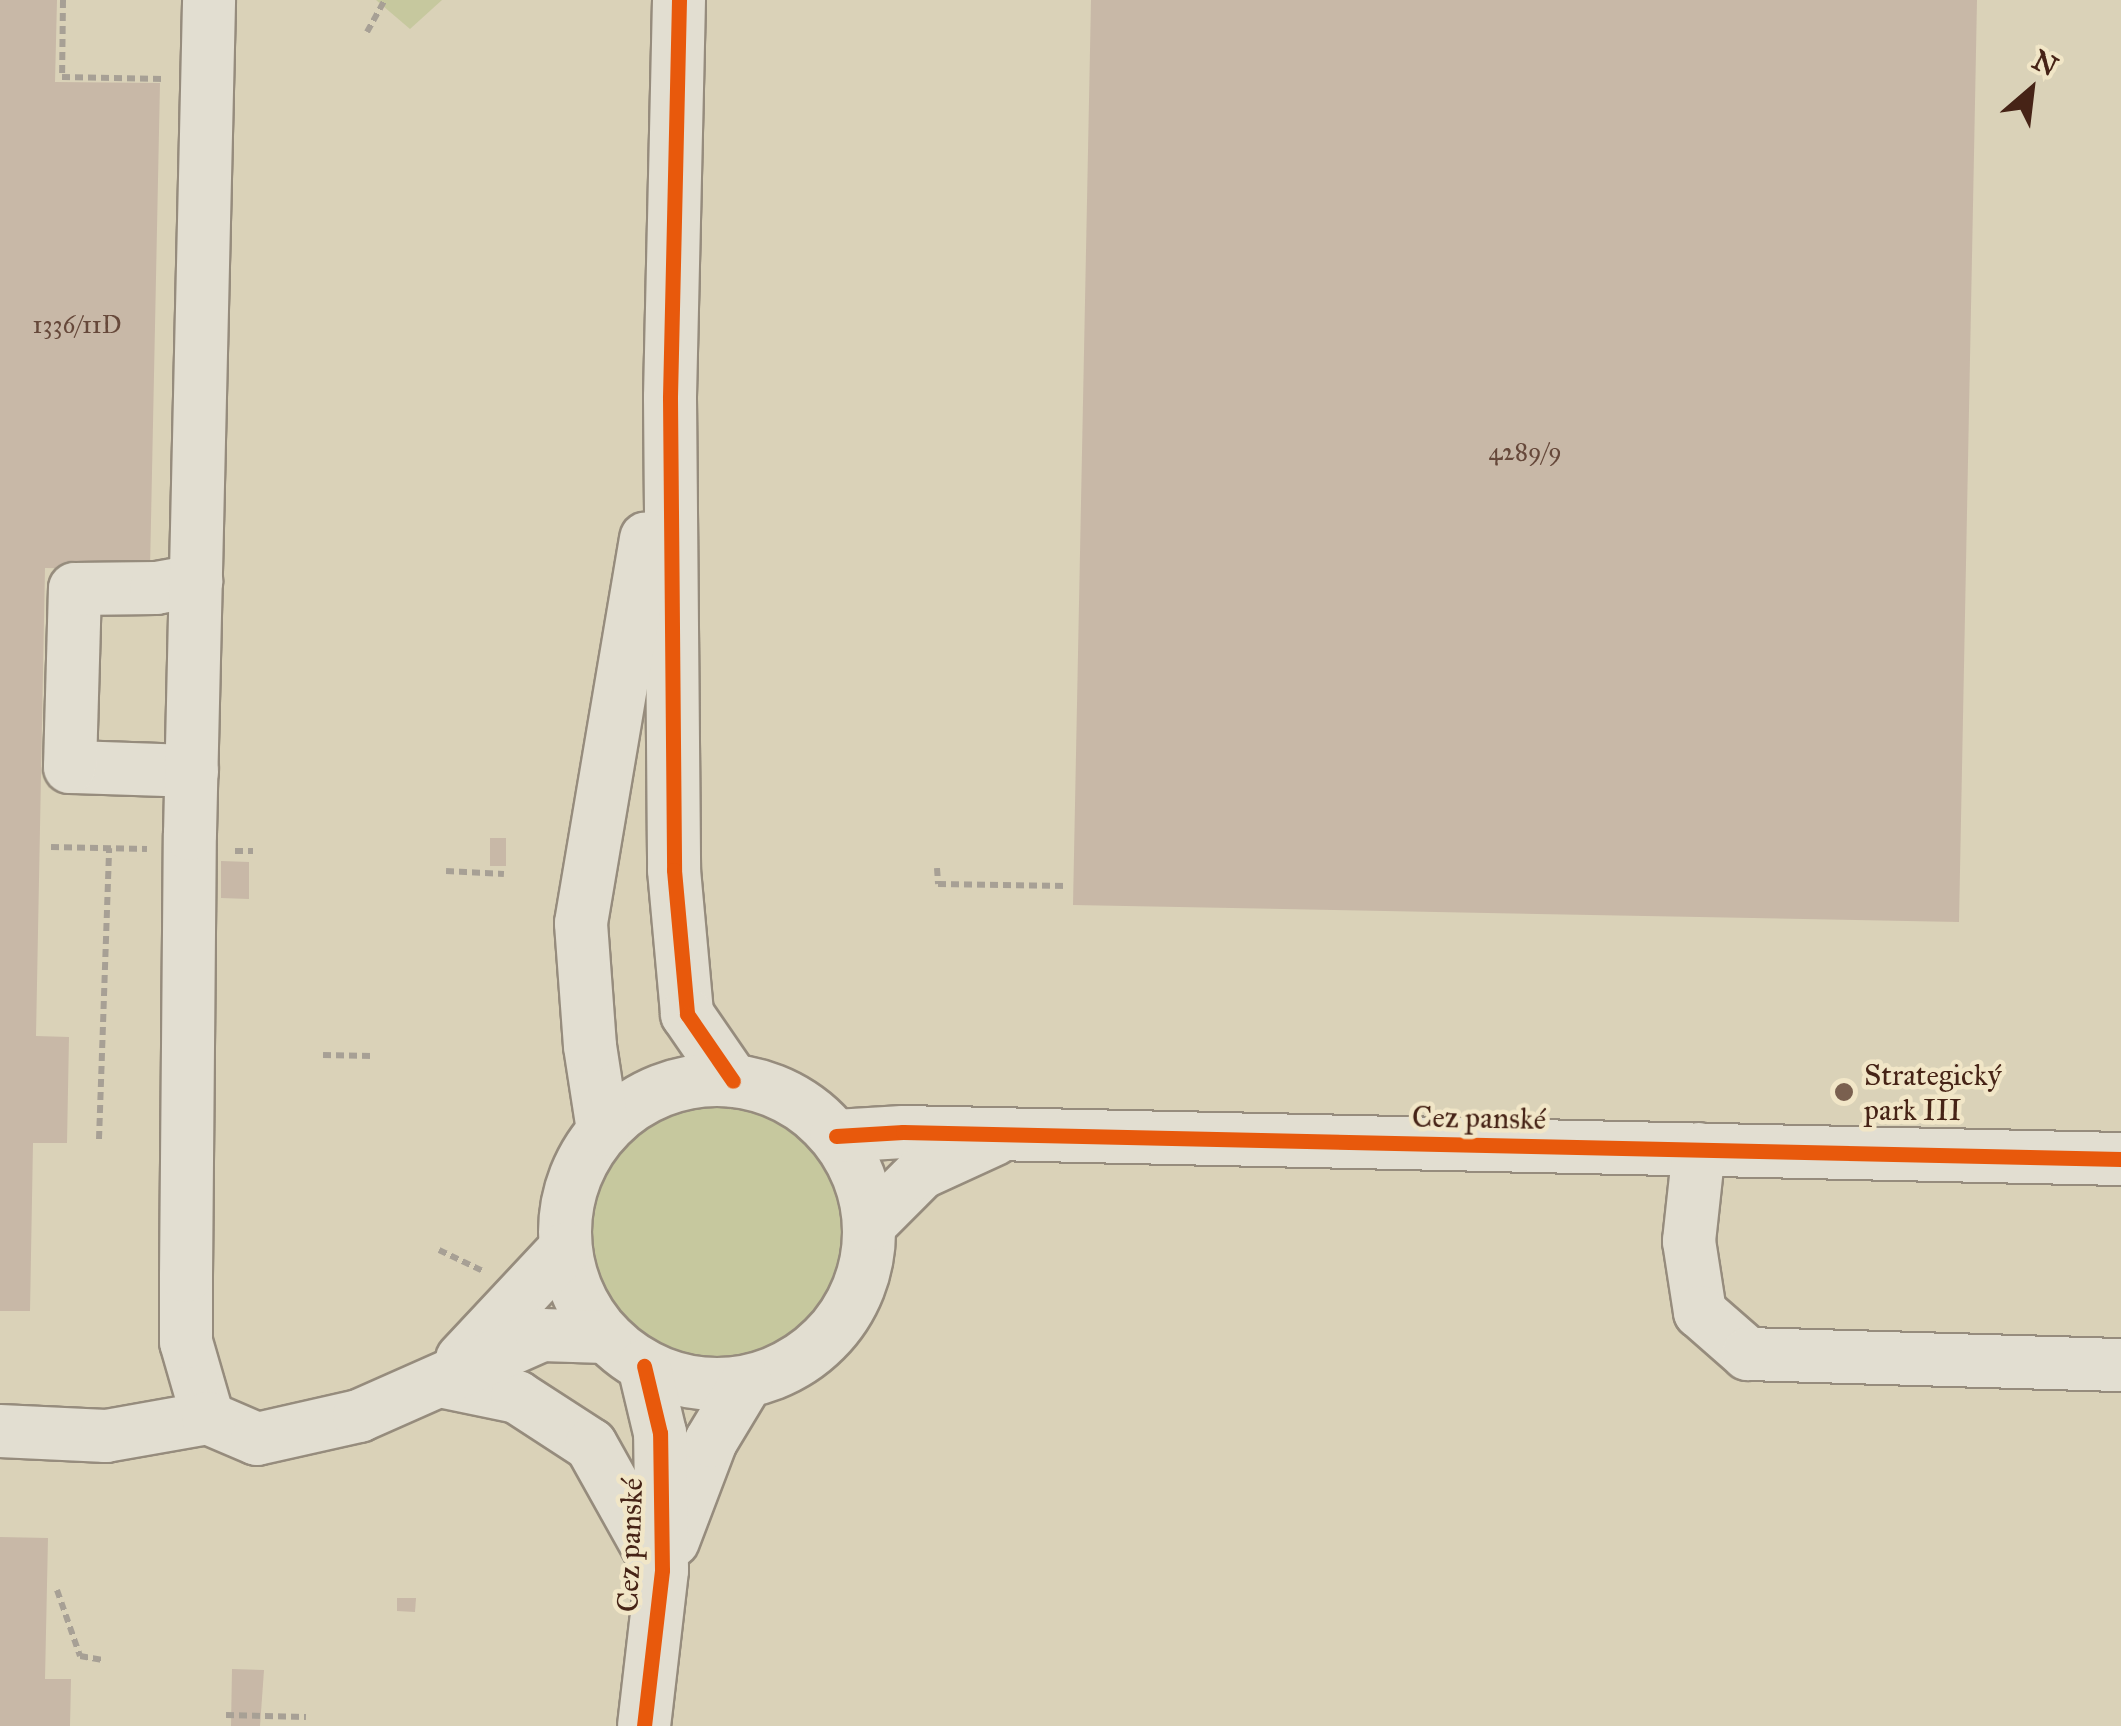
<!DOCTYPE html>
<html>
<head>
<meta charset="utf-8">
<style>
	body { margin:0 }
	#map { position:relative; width:2121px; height:1726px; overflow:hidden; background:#dad2b8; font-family:"IM FELL Great Primer",serif }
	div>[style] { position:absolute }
	.green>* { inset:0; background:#c6c89e }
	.round { border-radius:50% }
	.building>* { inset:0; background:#c8b8a7 }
	.path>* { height:6px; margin-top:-3px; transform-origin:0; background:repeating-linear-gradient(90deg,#a7a095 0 8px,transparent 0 13px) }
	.roads { filter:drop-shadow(2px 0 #968c7d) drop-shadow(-2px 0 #968c7d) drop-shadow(0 2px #968c7d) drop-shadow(0 -2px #968c7d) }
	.minor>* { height:52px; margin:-26px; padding:0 26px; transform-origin:26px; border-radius:26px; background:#e2ded1 }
	.minor>.ring { margin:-26px; padding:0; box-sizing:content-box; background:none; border:52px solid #e2ded1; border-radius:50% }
	.cycleway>* { height:15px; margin:-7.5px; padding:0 7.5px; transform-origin:7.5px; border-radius:7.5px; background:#e8590c }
	.dots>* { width:28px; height:28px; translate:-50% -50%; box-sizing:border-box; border:5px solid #f1e6c7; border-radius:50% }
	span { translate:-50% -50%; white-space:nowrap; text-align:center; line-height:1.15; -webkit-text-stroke:9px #f1e6c7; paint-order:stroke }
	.number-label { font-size:25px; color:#66483a }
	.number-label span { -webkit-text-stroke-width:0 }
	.poi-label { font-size:30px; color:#462316 }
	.left { translate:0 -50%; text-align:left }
	.street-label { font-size:30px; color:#462316 }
	.north { position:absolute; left:1981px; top:40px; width:100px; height:100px; -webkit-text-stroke:8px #f1e6c7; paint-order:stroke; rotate:28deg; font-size:28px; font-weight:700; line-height:40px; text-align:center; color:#462316 }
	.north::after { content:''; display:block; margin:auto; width:35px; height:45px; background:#462316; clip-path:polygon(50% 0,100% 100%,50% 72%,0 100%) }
</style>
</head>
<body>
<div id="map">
	<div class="green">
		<div style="clip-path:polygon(376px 0,442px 0,410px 29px)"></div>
		<div class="round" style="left:587px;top:1104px;width:258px;height:258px"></div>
	</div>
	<div class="building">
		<div style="clip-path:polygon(0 0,57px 0,55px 82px,160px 83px,150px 570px,45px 568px,36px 1036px,69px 1037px,67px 1143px,33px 1143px,30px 1311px,0 1311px)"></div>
		<div style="clip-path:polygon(1091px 0,1977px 0,1959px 922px,1073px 905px)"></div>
		<div style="clip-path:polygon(490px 838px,506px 838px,506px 866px,490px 866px)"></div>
		<div style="clip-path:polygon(221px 861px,249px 862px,249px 899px,221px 898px)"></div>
		<div style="clip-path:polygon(0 1537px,48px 1538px,45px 1679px,71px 1679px,70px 1726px,0 1726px)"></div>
		<div style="clip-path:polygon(397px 1598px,416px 1598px,415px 1612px,397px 1611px)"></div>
		<div style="clip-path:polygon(232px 1669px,264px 1670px,260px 1726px,231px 1726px)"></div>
	</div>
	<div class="path">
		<div style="left:63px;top:0;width:77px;rotate:90.7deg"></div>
		<div style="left:62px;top:77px;width:102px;rotate:1.1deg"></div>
		<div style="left:367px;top:32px;width:37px;rotate:-61deg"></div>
		<div style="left:51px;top:847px;width:96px;rotate:1.2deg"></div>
		<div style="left:235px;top:851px;width:18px"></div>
		<div style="left:937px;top:868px;width:16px;rotate:86deg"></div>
		<div style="left:938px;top:884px;width:130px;rotate:0.9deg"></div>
		<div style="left:446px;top:871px;width:58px;rotate:3deg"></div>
		<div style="left:323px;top:1055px;width:49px;rotate:1.2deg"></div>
		<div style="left:99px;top:1139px;width:291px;rotate:-88deg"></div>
		<div style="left:439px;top:1250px;width:49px;rotate:25.5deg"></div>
		<div style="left:57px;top:1590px;width:70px;rotate:70.8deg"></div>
		<div style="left:80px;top:1656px;width:23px;rotate:10deg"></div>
		<div style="left:226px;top:1715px;width:80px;rotate:1.4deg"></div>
	</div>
	<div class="roads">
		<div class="minor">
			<div style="left:679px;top:0;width:398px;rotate:91.3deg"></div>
			<div style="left:670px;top:398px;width:472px;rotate:89.5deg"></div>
			<div style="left:674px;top:870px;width:145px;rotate:84.8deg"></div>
			<div style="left:687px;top:1014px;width:81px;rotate:55.5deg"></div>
			<div style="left:192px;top:771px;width:122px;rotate:-178.1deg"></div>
			<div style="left:70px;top:767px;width:178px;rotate:-88.4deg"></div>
			<div style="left:75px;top:589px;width:81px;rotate:-0.7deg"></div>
			<div style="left:156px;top:588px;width:41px;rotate:-9.9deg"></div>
			<div class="ring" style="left:565px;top:1080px;width:252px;height:252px"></div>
			<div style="left:603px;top:1130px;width:85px;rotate:-98.8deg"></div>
			<div style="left:590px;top:1046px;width:123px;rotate:-94.2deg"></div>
			<div style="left:581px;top:923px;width:390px;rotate:-80.4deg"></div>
			<div style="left:836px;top:1136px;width:67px;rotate:-3.4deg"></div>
			<div style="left:903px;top:1132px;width:1218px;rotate:1.27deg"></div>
			<div style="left:1699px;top:1149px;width:93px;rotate:96.2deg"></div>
			<div style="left:1689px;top:1241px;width:72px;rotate:81.2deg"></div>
			<div style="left:1700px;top:1312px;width:64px;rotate:41.2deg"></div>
			<div style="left:1748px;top:1354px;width:373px;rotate:1.7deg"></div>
			<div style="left:870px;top:1224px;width:72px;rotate:-45deg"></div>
			<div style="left:921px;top:1173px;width:81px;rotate:-24.7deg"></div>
			<div style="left:462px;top:1359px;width:151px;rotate:-46.9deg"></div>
			<div style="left:440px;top:1381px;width:79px;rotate:11.7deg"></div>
			<div style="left:517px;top:1397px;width:88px;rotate:33deg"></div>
			<div style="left:591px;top:1445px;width:137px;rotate:60.8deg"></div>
			<div style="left:208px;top:1418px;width:79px;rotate:-106.1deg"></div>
			<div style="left:186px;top:1342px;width:66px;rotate:-90deg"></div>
			<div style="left:186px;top:1276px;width:442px;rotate:-89.5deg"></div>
			<div style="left:190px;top:834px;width:834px;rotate:-88.69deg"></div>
			<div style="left:0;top:1431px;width:106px;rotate:2.7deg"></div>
			<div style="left:106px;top:1436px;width:104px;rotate:-10deg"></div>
			<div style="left:208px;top:1418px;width:53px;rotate:23.2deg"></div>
			<div style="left:257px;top:1439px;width:105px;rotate:-12.7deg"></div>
			<div style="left:359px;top:1416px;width:200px;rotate:-23.9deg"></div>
			<div style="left:542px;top:1335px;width:63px;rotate:1.8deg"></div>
			<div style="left:673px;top:1541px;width:107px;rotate:-69.2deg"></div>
			<div style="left:711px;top:1441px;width:68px;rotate:-58.9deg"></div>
			<div style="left:644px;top:1726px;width:157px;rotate:-83.4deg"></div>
			<div style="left:662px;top:1570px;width:137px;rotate:-90.8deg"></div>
			<div style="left:660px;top:1433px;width:69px;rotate:-103.4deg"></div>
		</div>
	</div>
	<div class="cycleway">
		<div style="left:679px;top:0;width:398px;rotate:91.3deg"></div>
		<div style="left:670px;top:398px;width:472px;rotate:89.5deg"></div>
		<div style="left:674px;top:870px;width:145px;rotate:84.8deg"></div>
		<div style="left:687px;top:1014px;width:81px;rotate:55.5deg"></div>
		<div style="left:836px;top:1136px;width:67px;rotate:-3.4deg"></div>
		<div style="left:903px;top:1132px;width:1218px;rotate:1.27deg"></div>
		<div style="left:644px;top:1726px;width:157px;rotate:-83.4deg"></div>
		<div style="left:662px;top:1570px;width:137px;rotate:-90.8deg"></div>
		<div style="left:660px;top:1433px;width:69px;rotate:-103.4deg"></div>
	</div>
	<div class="dots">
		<div style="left:1844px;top:1092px;background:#7a604f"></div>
	</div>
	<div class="number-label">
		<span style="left:77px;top:325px">1336/11D</span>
		<span style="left:1525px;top:452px">4289/9</span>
	</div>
	<div class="poi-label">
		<span class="left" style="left:1864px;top:1092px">Strategický<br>park III</span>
	</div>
	<div class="street-label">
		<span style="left:1479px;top:1118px;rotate:1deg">Cez panské</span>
		<span style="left:630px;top:1545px;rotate:-88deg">Cez panské</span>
	</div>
	<div class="north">N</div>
</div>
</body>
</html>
